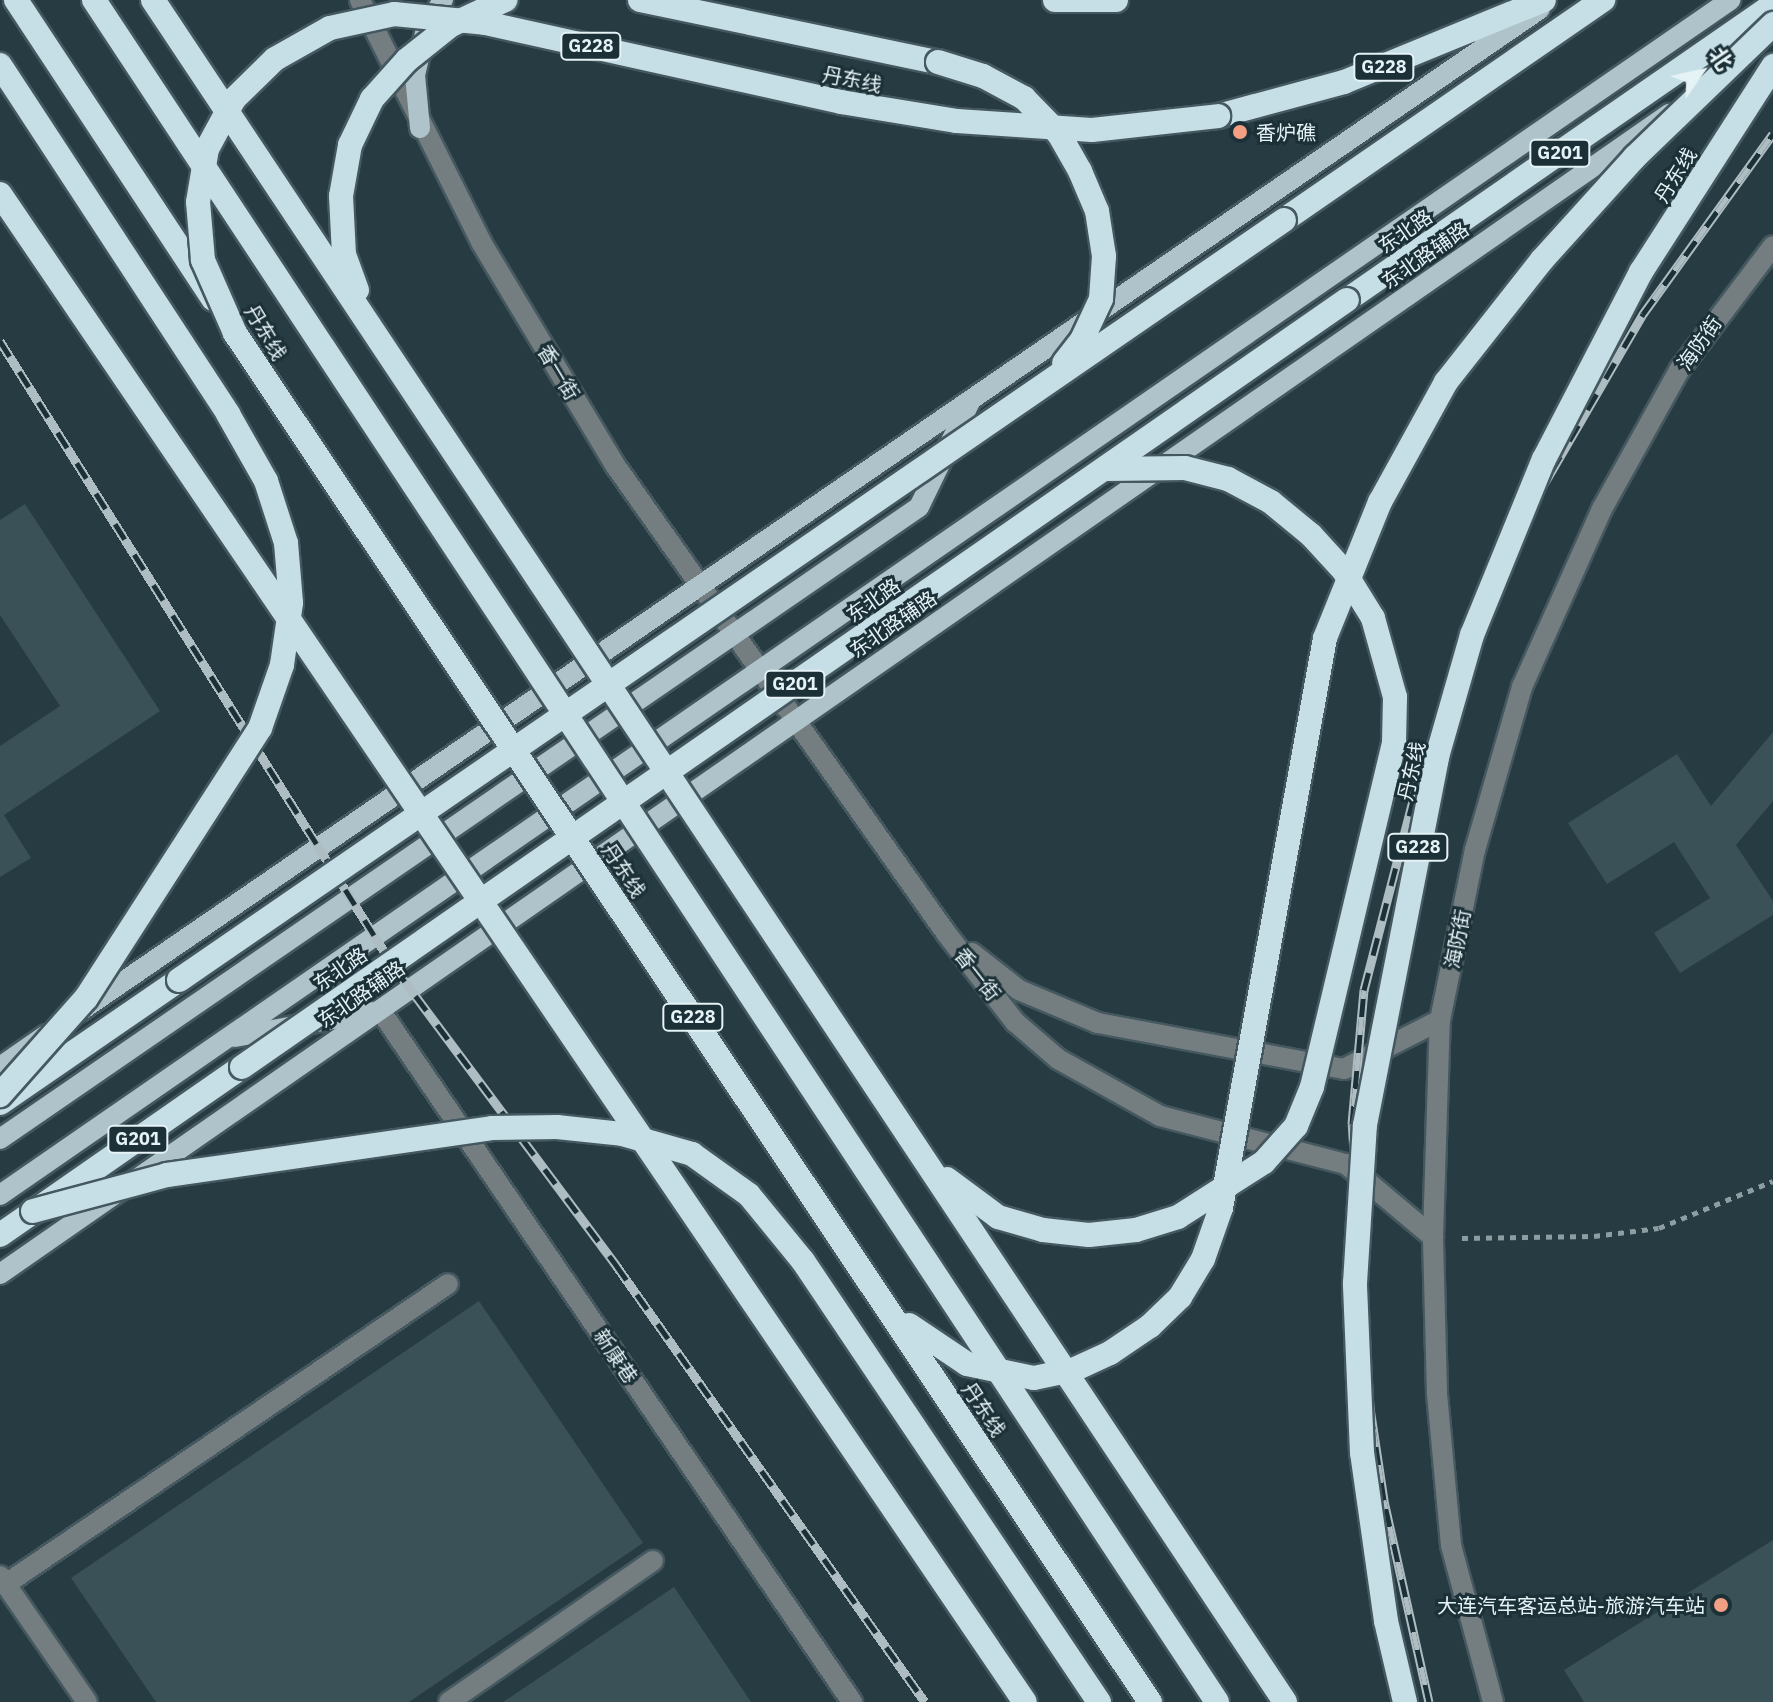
<!DOCTYPE html>
<html>
<head>
<meta charset="utf-8">
<style>
	body { margin:0 }
	#map { position:relative; width:1773px; height:1702px; overflow:hidden; background:#263b42; font-family:"IBM Plex Sans","Noto Sans SC",sans-serif }
	div>[style] { position:absolute }
	.building>* { inset:0; background:#3b5158 }
	.path>* { height:5px; margin-top:-2.5px; transform-origin:0; background:repeating-linear-gradient(90deg,#8d9ea3 0 6px,transparent 0 12px) }
	.roads { filter:drop-shadow(2px 0 #45585f) drop-shadow(-2px 0 #45585f) drop-shadow(0 2px #45585f) drop-shadow(0 -2px #45585f) }
	.minor>* { height:20px; margin:-10px; padding:0 10px; transform-origin:10px; border-radius:10px; background:#747e81 }
	.major>* { height:20px; margin:-10px; padding:0 10px; transform-origin:10px; border-radius:10px; background:#afc3ca }
	.highway>* { height:24px; margin:-12px; padding:0 12px; transform-origin:12px; border-radius:12px; background:#c6dfe7 }
	.rail>* { height:9px; margin-top:-4.5px; transform-origin:0; background:repeating-linear-gradient(90deg,#1c3137 0 18px,#aebdc2 0 36px); box-sizing:border-box; border-block:2px solid #aebdc2 }
	.bridges { filter:drop-shadow(2px 0 #45585f) drop-shadow(-2px 0 #45585f) drop-shadow(0 2px #45585f) drop-shadow(0 -2px #45585f) }
	.highway-bridge>* { height:24px; margin:-12px; padding:0 12px; transform-origin:12px; border-radius:12px; background:#c6dfe7 }
	.dots>* { width:22px; height:22px; translate:-50% -50%; box-sizing:border-box; border:4px solid #1c3137; border-radius:50% }
	span { translate:-50% -50%; white-space:nowrap; text-align:center; line-height:1.15; -webkit-text-stroke:6px #1c3137; paint-order:stroke }
	.shield-label span { padding:2px 6px; background:#1c3137; border:2px solid; border-radius:6px; -webkit-text-stroke-width:0 }
	.shield-label { font-size:18px; color:#e5f2f6; font-weight:700 }
	.street-label { font-size:20px; color:#e5f2f6 }
	.poi-label { font-size:20px; color:#e5f2f6 }
	.left { translate:0 -50%; text-align:left }
	.right { translate:-100% -50%; text-align:right }
	.north { position:absolute; left:1661px; top:32px; width:80px; height:80px; -webkit-text-stroke:6px #1c3137; paint-order:stroke; rotate:56deg; font-size:22px; font-weight:700; line-height:32px; text-align:center; color:#e5f2f6 }
	.north::after { content:''; display:block; margin:auto; width:28px; height:36px; background:#e5f2f6; clip-path:polygon(50% 0,100% 100%,50% 72%,0 100%) }
</style>
</head>
<body>
<div id="map">
	<div class="building">
		<div style="clip-path:polygon(25px 504px,160px 711px,4px 815px,31px 858px,0 877px,0 746px,60px 706px,0 615px,0 520px)"></div>
		<div style="clip-path:polygon(1773px 732px,1773px 801px,1736px 845px,1773px 901px,1773px 915px,1680px 973px,1654px 933px,1710px 898px,1674px 842px,1607px 884px,1568px 823px,1677px 754px,1711px 806px)"></div>
		<div style="clip-path:polygon(479px 1301px,643px 1543px,409px 1702px,156px 1702px,71px 1578px)"></div>
		<div style="clip-path:polygon(1773px 1540px,1773px 1702px,1584px 1702px,1564px 1670px)"></div>
		<div style="clip-path:polygon(674px 1587px,751px 1702px,503px 1702px)"></div>
	</div>
	<div class="path">
		<div style="left:1462px;top:1238px;width:132px;rotate:-0.9deg"></div>
		<div style="left:1594px;top:1236px;width:65px;rotate:-7deg"></div>
		<div style="left:1659px;top:1228px;width:123px;rotate:-22.4deg"></div>
	</div>
	<div class="roads">
		<div class="minor">
			<div style="left:360px;top:0;width:271px;rotate:63.4deg"></div>
			<div style="left:481px;top:242px;width:260px;rotate:59deg"></div>
			<div style="left:615px;top:465px;width:573px;rotate:54.73deg"></div>
			<div style="left:946px;top:933px;width:113px;rotate:52.2deg"></div>
			<div style="left:1015px;top:1022px;width:57px;rotate:40.7deg"></div>
			<div style="left:1058px;top:1059px;width:117px;rotate:29.2deg"></div>
			<div style="left:1160px;top:1116px;width:192px;rotate:14.5deg"></div>
			<div style="left:1346px;top:1164px;width:114px;rotate:40deg"></div>
			<div style="left:972px;top:953px;width:60px;rotate:38.2deg"></div>
			<div style="left:1019px;top:990px;width:86px;rotate:22.7deg"></div>
			<div style="left:1098px;top:1023px;width:250px;rotate:10.6deg"></div>
			<div style="left:1344px;top:1069px;width:108px;rotate:-27deg"></div>
			<div style="left:380px;top:1010px;width:838px;rotate:55.7deg"></div>
			<div style="left:0;top:1576px;width:153px;rotate:55.4deg"></div>
			<div style="left:6px;top:1584px;width:534px;rotate:-34.17deg"></div>
			<div style="left:449px;top:1702px;width:248px;rotate:-34.7deg"></div>
			<div style="left:1493px;top:1702px;width:163px;rotate:-105deg"></div>
			<div style="left:1451px;top:1545px;width:153px;rotate:-95.3deg"></div>
			<div style="left:1437px;top:1393px;width:156px;rotate:-91.5deg"></div>
			<div style="left:1433px;top:1237px;width:217px;rotate:-88.2deg"></div>
			<div style="left:1440px;top:1020px;width:174px;rotate:-78.4deg"></div>
			<div style="left:1475px;top:850px;width:170px;rotate:-73.9deg"></div>
			<div style="left:1522px;top:687px;width:195px;rotate:-65.8deg"></div>
			<div style="left:1602px;top:509px;width:160px;rotate:-60.9deg"></div>
			<div style="left:1680px;top:369px;width:154px;rotate:-52.9deg"></div>
		</div>
		<div class="major">
			<div style="left:420px;top:128px;width:53px;rotate:-95.4deg"></div>
			<div style="left:415px;top:75px;width:47px;rotate:-76.6deg"></div>
			<div style="left:426px;top:29px;width:34px;rotate:-60deg"></div>
			<div style="left:79px;top:1012px;width:1772px;rotate:-34.47deg"></div>
			<div style="left:234px;top:1037px;width:140px;rotate:-10.3deg"></div>
			<div style="left:0;top:1067px;width:56px;rotate:-34.8deg"></div>
			<div style="left:0;top:1139px;width:1115px;rotate:-34.52deg"></div>
			<div style="left:919px;top:507px;width:117px;rotate:-64.1deg"></div>
			<div style="left:0;top:1195px;width:2103px;rotate:-34.63deg"></div>
			<div style="left:0;top:1274px;width:2033px;rotate:-34.8deg"></div>
		</div>
		<div class="highway">
			<div style="left:16px;top:0;width:358px;rotate:56.6deg"></div>
			<div style="left:640px;top:0;width:304px;rotate:11.8deg"></div>
			<div style="left:1055px;top:0;width:61px"></div>
			<div style="left:1218px;top:116px;width:131px;rotate:-15.1deg"></div>
			<div style="left:1344px;top:82px;width:216px;rotate:-22.3deg"></div>
			<div style="left:1284px;top:220px;width:388px;rotate:-34.6deg"></div>
			<div style="left:1347px;top:300px;width:518px;rotate:-34.7deg"></div>
			<div style="left:0;top:1103px;width:217px;rotate:-34.5deg"></div>
			<div style="left:0;top:1235px;width:295px;rotate:-34.8deg"></div>
		</div>
	</div>
	<div class="rail">
		<div style="left:0;top:341px;width:740px;rotate:57.81deg"></div>
		<div style="left:394px;top:967px;width:372px;rotate:53.3deg"></div>
		<div style="left:616px;top:1265px;width:535px;rotate:54.74deg"></div>
		<div style="left:1429px;top:1702px;width:207px;rotate:-102.6deg"></div>
		<div style="left:1384px;top:1500px;width:94px;rotate:-98.6deg"></div>
		<div style="left:1370px;top:1407px;width:284px;rotate:-93.6deg"></div>
		<div style="left:1352px;top:1124px;width:135px;rotate:-84.9deg"></div>
		<div style="left:1364px;top:990px;width:219px;rotate:-75.5deg"></div>
		<div style="left:1419px;top:778px;width:136px;rotate:-71.2deg"></div>
		<div style="left:1463px;top:649px;width:126px;rotate:-65.7deg"></div>
		<div style="left:1515px;top:534px;width:255px;rotate:-59.8deg"></div>
		<div style="left:1643px;top:314px;width:222px;rotate:-54.2deg"></div>
	</div>
	<div class="bridges">
		<div class="highway-bridge">
			<div style="left:94px;top:0;width:2039px;rotate:56.58deg"></div>
			<div style="left:153px;top:0;width:2044px;rotate:56.37deg"></div>
			<div style="left:938px;top:62px;width:47px;rotate:17.3deg"></div>
			<div style="left:983px;top:76px;width:47px;rotate:28.2deg"></div>
			<div style="left:1024px;top:98px;width:50px;rotate:45.8deg"></div>
			<div style="left:1059px;top:134px;width:43px;rotate:60.4deg"></div>
			<div style="left:1080px;top:171px;width:43px;rotate:67deg"></div>
			<div style="left:1097px;top:211px;width:46px;rotate:81.2deg"></div>
			<div style="left:1104px;top:256px;width:43px;rotate:94deg"></div>
			<div style="left:1101px;top:299px;width:45px;rotate:114.9deg"></div>
			<div style="left:1082px;top:340px;width:29px;rotate:128deg"></div>
			<div style="left:0;top:65px;width:417px;rotate:56.8deg"></div>
			<div style="left:228px;top:414px;width:77px;rotate:60.4deg"></div>
			<div style="left:266px;top:481px;width:65px;rotate:72.1deg"></div>
			<div style="left:286px;top:543px;width:60px;rotate:85.2deg"></div>
			<div style="left:291px;top:603px;width:63px;rotate:98.3deg"></div>
			<div style="left:282px;top:665px;width:67px;rotate:109.2deg"></div>
			<div style="left:260px;top:728px;width:321px;rotate:122.8deg"></div>
			<div style="left:86px;top:998px;width:130px;rotate:131.6deg"></div>
			<div style="left:0;top:194px;width:1823px;rotate:55.8deg"></div>
			<div style="left:357px;top:290px;width:37px;rotate:-110deg"></div>
			<div style="left:344px;top:255px;width:59px;rotate:-92.9deg"></div>
			<div style="left:341px;top:196px;width:52px;rotate:-80deg"></div>
			<div style="left:350px;top:145px;width:51px;rotate:-64.4deg"></div>
			<div style="left:372px;top:99px;width:52px;rotate:-48.1deg"></div>
			<div style="left:407px;top:60px;width:56px;rotate:-38.5deg"></div>
			<div style="left:451px;top:25px;width:60px;rotate:-24.8deg"></div>
			<div style="left:179px;top:980px;width:1341px;rotate:-34.52deg"></div>
			<div style="left:242px;top:1067px;width:1345px;rotate:-34.77deg"></div>
			<div style="left:947px;top:1179px;width:64px;rotate:36.7deg"></div>
			<div style="left:998px;top:1217px;width:47px;rotate:16.1deg"></div>
			<div style="left:1043px;top:1230px;width:46px;rotate:6.2deg"></div>
			<div style="left:1089px;top:1235px;width:47px;rotate:-6.1deg"></div>
			<div style="left:1136px;top:1230px;width:44px;rotate:-17.2deg"></div>
			<div style="left:1178px;top:1217px;width:102px;rotate:-32.6deg"></div>
			<div style="left:1264px;top:1162px;width:48px;rotate:-48.4deg"></div>
			<div style="left:1296px;top:1126px;width:42px;rotate:-67.7deg"></div>
			<div style="left:1312px;top:1087px;width:355px;rotate:-76.6deg"></div>
			<div style="left:1394px;top:742px;width:45px;rotate:-88.7deg"></div>
			<div style="left:1395px;top:697px;width:82px;rotate:-105.6deg"></div>
			<div style="left:1373px;top:618px;width:55px;rotate:-121.7deg"></div>
			<div style="left:1344px;top:571px;width:49px;rotate:-132.5deg"></div>
			<div style="left:1311px;top:535px;width:52px;rotate:-140.5deg"></div>
			<div style="left:1271px;top:502px;width:49px;rotate:-151.9deg"></div>
			<div style="left:1228px;top:479px;width:44px;rotate:-165.7deg"></div>
			<div style="left:1185px;top:468px;width:79px;rotate:179.3deg"></div>
			<div style="left:33px;top:1211px;width:139px;rotate:-15deg"></div>
			<div style="left:167px;top:1175px;width:328px;rotate:-8.2deg"></div>
			<div style="left:492px;top:1128px;width:65px;rotate:-0.9deg"></div>
			<div style="left:557px;top:1127px;width:65px;rotate:6.1deg"></div>
			<div style="left:622px;top:1134px;width:73px;rotate:15.9deg"></div>
			<div style="left:692px;top:1154px;width:70px;rotate:35.7deg"></div>
			<div style="left:749px;top:1195px;width:85px;rotate:50.7deg"></div>
			<div style="left:803px;top:1261px;width:531px;rotate:56.13deg"></div>
			<div style="left:909px;top:1325px;width:70px;rotate:33.9deg"></div>
			<div style="left:967px;top:1364px;width:68px;rotate:11.8deg"></div>
			<div style="left:1034px;top:1378px;width:40px;rotate:-12deg"></div>
			<div style="left:1073px;top:1370px;width:41px;rotate:-24.7deg"></div>
			<div style="left:1110px;top:1353px;width:48px;rotate:-34deg"></div>
			<div style="left:1150px;top:1326px;width:42px;rotate:-44deg"></div>
			<div style="left:1180px;top:1297px;width:44px;rotate:-58.8deg"></div>
			<div style="left:1203px;top:1259px;width:54px;rotate:-70.6deg"></div>
			<div style="left:1221px;top:1208px;width:579px;rotate:-79.66deg"></div>
			<div style="left:1325px;top:638px;width:147px;rotate:-68deg"></div>
			<div style="left:1380px;top:502px;width:137px;rotate:-61.2deg"></div>
			<div style="left:1446px;top:382px;width:155px;rotate:-51.8deg"></div>
			<div style="left:1542px;top:260px;width:139px;rotate:-47.9deg"></div>
			<div style="left:1635px;top:157px;width:192px;rotate:-43.9deg"></div>
			<div style="left:1150px;top:1702px;width:1647px;rotate:-123.76deg"></div>
			<div style="left:235px;top:333px;width:80px;rotate:-113.7deg"></div>
			<div style="left:203px;top:260px;width:58px;rotate:-94.9deg"></div>
			<div style="left:198px;top:202px;width:54px;rotate:-80.4deg"></div>
			<div style="left:207px;top:149px;width:57px;rotate:-61.6deg"></div>
			<div style="left:234px;top:99px;width:57px;rotate:-44.3deg"></div>
			<div style="left:275px;top:59px;width:63px;rotate:-29.4deg"></div>
			<div style="left:330px;top:28px;width:66px;rotate:-12.3deg"></div>
			<div style="left:394px;top:14px;width:91px;rotate:5.6deg"></div>
			<div style="left:485px;top:23px;width:365px;rotate:12.5deg"></div>
			<div style="left:841px;top:102px;width:118px;rotate:9.3deg"></div>
			<div style="left:957px;top:121px;width:135px;rotate:3.8deg"></div>
			<div style="left:1092px;top:130px;width:127px;rotate:-6.3deg"></div>
			<div style="left:1405px;top:1702px;width:83px;rotate:-103.2deg"></div>
			<div style="left:1386px;top:1621px;width:170px;rotate:-98.1deg"></div>
			<div style="left:1362px;top:1453px;width:170px;rotate:-92.4deg"></div>
			<div style="left:1355px;top:1283px;width:158px;rotate:-86.4deg"></div>
			<div style="left:1365px;top:1125px;width:375px;rotate:-78.9deg"></div>
			<div style="left:1437px;top:757px;width:127px;rotate:-74deg"></div>
			<div style="left:1472px;top:635px;width:190px;rotate:-67.8deg"></div>
			<div style="left:1544px;top:459px;width:211px;rotate:-62.6deg"></div>
			<div style="left:1641px;top:272px;width:245px;rotate:-57.3deg"></div>
		</div>
	</div>
	<div class="dots">
		<div style="left:1240px;top:132px;background:#f39f83"></div>
		<div style="left:1721px;top:1605px;background:#f39f83"></div>
	</div>
	<div class="shield-label">
		<span style="left:591px;top:46px">G228</span>
		<span style="left:1384px;top:67px">G228</span>
		<span style="left:1560px;top:153px">G201</span>
		<span style="left:795px;top:684px">G201</span>
		<span style="left:1418px;top:847px">G228</span>
		<span style="left:693px;top:1017px">G228</span>
		<span style="left:138px;top:1139px">G201</span>
	</div>
	<div class="street-label">
		<span style="left:852px;top:79px;rotate:11deg">丹东线</span>
		<span style="left:1675px;top:175px;rotate:-58deg">丹东线</span>
		<span style="left:1405px;top:231px;rotate:-35deg">东北路</span>
		<span style="left:1425px;top:255px;rotate:-35deg">东北路辅路</span>
		<span style="left:266px;top:332px;rotate:59deg">丹东线</span>
		<span style="left:1699px;top:343px;rotate:-55deg">海防街</span>
		<span style="left:559px;top:372px;rotate:59deg">香一街</span>
		<span style="left:873px;top:600px;rotate:-35deg">东北路</span>
		<span style="left:893px;top:624px;rotate:-35deg">东北路辅路</span>
		<span style="left:1411px;top:771px;rotate:-77deg">丹东线</span>
		<span style="left:624px;top:870px;rotate:56deg">丹东线</span>
		<span style="left:1457px;top:939px;rotate:-79deg">海防街</span>
		<span style="left:340px;top:969px;rotate:-35deg">东北路</span>
		<span style="left:978px;top:974px;rotate:52deg">香一街</span>
		<span style="left:361px;top:994px;rotate:-35deg">东北路辅路</span>
		<span style="left:616px;top:1356px;rotate:56deg">新康巷</span>
		<span style="left:984px;top:1409px;rotate:56deg">丹东线</span>
	</div>
	<div class="poi-label">
		<span class="left" style="left:1256px;top:132px">香炉礁</span>
		<span class="right" style="left:1705px;top:1605px">大连汽车客运总站-旅游汽车站</span>
	</div>
	<div class="north">北</div>
</div>
</body>
</html>
